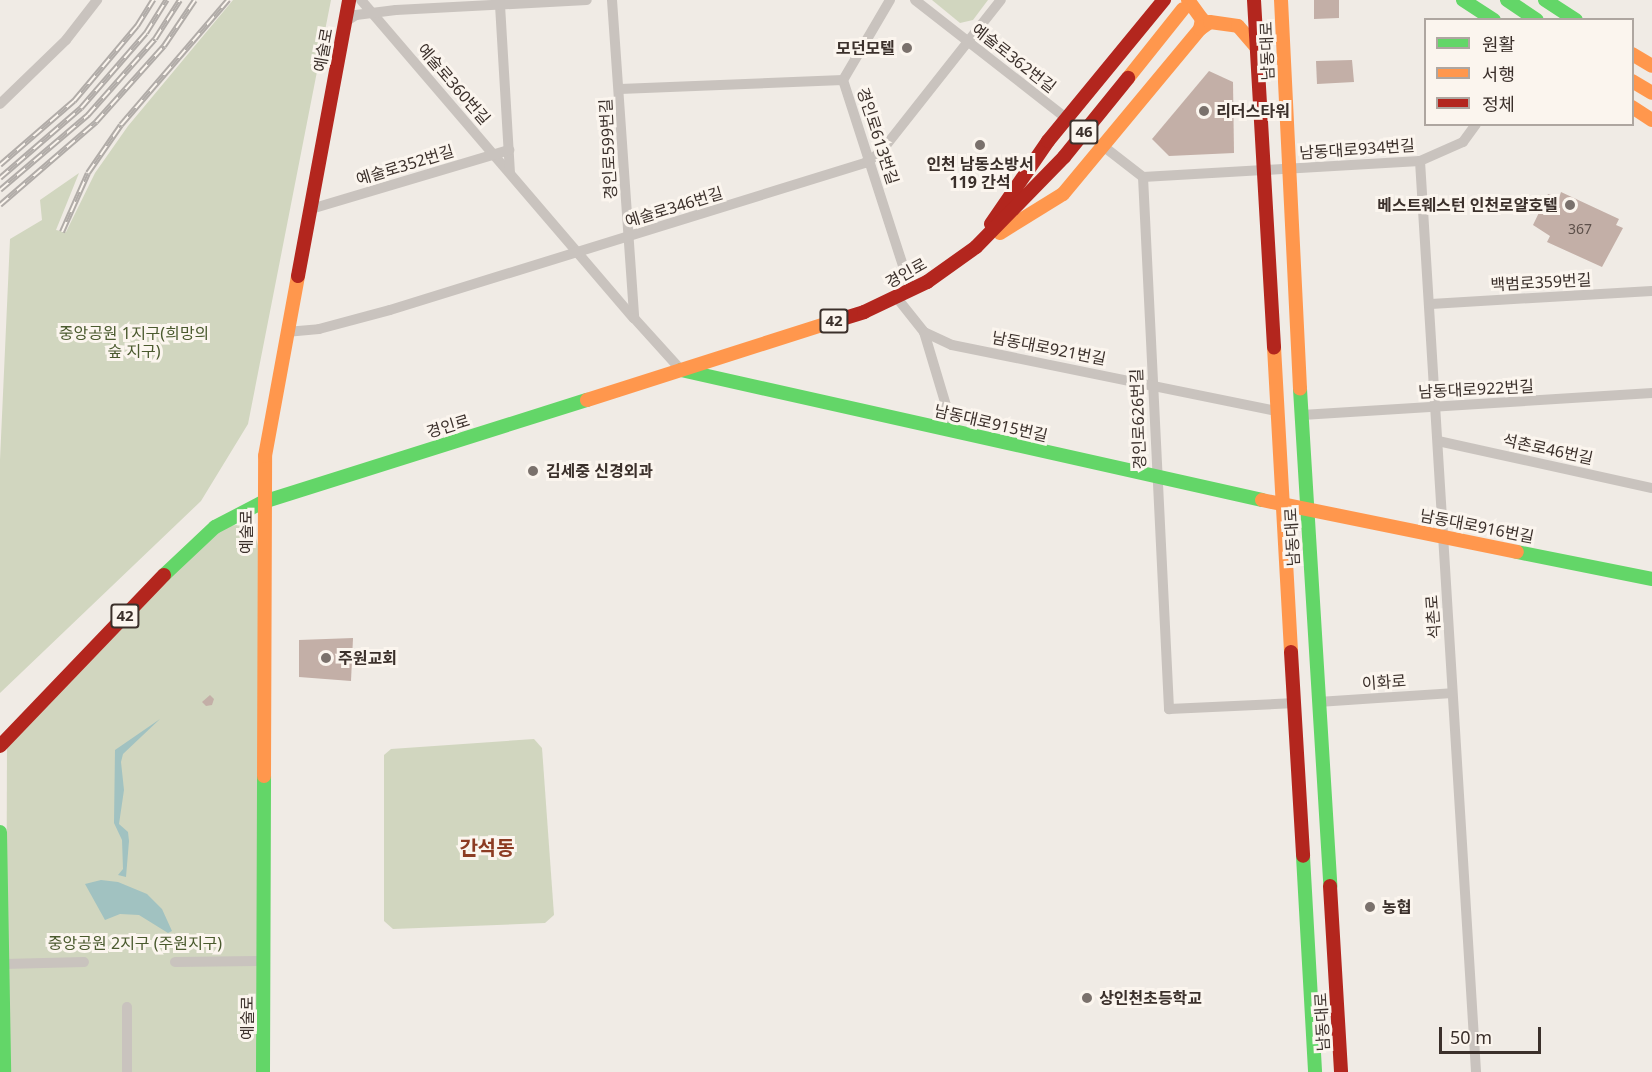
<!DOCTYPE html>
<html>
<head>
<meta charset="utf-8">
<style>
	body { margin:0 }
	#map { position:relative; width:1652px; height:1072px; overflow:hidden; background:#f0ebe5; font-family:"Noto Sans","Noto Sans KR",sans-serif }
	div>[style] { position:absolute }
	.green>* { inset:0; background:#d1d6bf }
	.water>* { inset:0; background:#a1c2c1 }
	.building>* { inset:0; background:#c3afa7 }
	.street>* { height:10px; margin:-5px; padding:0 5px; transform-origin:5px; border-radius:5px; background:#c9c3be }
	.fast>* { height:14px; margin:-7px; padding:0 7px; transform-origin:7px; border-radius:7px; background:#63d668 }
	.slow>* { height:14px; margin:-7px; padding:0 7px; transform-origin:7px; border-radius:7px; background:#ff974d }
	.jam>* { height:14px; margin:-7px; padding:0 7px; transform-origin:7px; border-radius:7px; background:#b3261e }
	.rail>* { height:6px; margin-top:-3px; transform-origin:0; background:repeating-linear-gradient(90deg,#fbf5ee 0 11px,#b1aca8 0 22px); box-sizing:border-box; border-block:2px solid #b1aca8 }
	.dots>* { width:16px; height:16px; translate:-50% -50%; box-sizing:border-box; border:3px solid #fbf5ee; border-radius:50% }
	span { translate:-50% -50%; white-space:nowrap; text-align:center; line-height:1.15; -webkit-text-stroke:6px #fbf5ee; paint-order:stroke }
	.number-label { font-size:14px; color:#5d504a }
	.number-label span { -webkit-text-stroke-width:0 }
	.shield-label span { padding:2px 4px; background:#fbf5ee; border:2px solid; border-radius:4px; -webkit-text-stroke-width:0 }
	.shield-label { font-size:15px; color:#3b302b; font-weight:700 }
	.poi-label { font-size:16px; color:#3b302b; font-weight:700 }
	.right { translate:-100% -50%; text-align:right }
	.left { translate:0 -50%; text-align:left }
	.street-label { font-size:16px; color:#3b302b }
	.park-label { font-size:16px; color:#4a5a2e }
	.quarter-label { font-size:20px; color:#8c3b22; font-weight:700 }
	.legend { position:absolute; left:1424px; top:18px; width:210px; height:108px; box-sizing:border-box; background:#fbf5ee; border:2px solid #aea6a0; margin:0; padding:8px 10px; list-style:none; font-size:18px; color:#3b302b }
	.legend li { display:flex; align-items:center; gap:12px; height:30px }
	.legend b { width:30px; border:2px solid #aea6a0 }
	.scale { position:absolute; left:1439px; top:1027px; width:102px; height:27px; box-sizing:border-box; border:3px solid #3b302b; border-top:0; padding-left:8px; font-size:18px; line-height:21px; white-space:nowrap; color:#3b302b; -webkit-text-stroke:4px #fbf5ee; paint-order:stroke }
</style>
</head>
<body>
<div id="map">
	<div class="green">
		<div style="clip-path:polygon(233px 0,331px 0,248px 424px,201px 501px,0 693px,0 460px,10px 239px,42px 220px,40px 200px,79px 173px,56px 230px,66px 232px,95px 173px,128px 126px)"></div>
		<div style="clip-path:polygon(932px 0,988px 0,973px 20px,960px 23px)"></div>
		<div style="clip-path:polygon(237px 525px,248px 527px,255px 535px,263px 563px,263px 1072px,6px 1072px,7px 740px,215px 527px)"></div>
		<div style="clip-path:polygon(534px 739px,542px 748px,554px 915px,545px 923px,393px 929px,384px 921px,384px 755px,391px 749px)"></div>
	</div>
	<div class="water">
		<div style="clip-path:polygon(160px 719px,123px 754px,121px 762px,124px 790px,119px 824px,128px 832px,129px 841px,126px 877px,118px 875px,123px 869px,122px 840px,114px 823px,115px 750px)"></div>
		<div style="clip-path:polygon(101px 880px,118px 882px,147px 894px,162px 909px,172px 931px,168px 933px,139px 915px,120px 914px,105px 920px,85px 884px)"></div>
	</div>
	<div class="building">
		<div style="clip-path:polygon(1314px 0,1339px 0,1339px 18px,1314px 19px)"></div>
		<div style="clip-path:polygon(1352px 60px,1354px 82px,1317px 84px,1316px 61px)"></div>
		<div style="clip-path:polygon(1209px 71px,1233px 82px,1234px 153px,1169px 156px,1152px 139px)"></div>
		<div style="clip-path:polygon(1561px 192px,1619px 219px,1616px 225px,1623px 228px,1602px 267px,1547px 242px,1550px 236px,1533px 225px,1548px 194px,1559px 198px)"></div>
		<div style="clip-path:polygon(353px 638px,351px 681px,299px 677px,299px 640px)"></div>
		<div style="clip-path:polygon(210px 695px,214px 699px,212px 705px,206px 706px,202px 702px)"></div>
	</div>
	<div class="street">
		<div style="left:361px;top:0;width:419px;rotate:49.4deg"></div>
		<div style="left:612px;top:0;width:319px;rotate:86deg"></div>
		<div style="left:634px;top:318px;width:70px;rotate:47.9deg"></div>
		<div style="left:890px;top:0;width:93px;rotate:120.4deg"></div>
		<div style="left:843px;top:80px;width:221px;rotate:72.1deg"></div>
		<div style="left:915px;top:0;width:192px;rotate:38deg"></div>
		<div style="left:500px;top:5px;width:168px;rotate:86.6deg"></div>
		<div style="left:345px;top:22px;width:13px;rotate:-32deg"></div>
		<div style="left:356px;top:15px;width:40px;rotate:-7.1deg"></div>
		<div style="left:396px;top:10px;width:191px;rotate:-3deg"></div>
		<div style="left:620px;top:89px;width:223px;rotate:-2.3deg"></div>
		<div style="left:0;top:104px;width:92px;rotate:-44.1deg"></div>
		<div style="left:66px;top:40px;width:51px;rotate:-52.2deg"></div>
		<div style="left:1103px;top:146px;width:51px;rotate:37.8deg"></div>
		<div style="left:1143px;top:177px;width:533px;rotate:87.2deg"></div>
		<div style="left:1169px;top:709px;width:126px;rotate:-2.7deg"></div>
		<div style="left:1420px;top:161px;width:913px;rotate:86.48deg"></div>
		<div style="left:1143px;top:177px;width:277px;rotate:-3.3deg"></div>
		<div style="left:1420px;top:161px;width:47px;rotate:-23.8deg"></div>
		<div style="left:1463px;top:142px;width:22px;rotate:-54deg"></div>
		<div style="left:311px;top:209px;width:207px;rotate:-16.6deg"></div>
		<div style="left:897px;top:298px;width:43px;rotate:51.5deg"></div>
		<div style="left:924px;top:332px;width:104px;rotate:73.3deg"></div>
		<div style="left:1431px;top:304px;width:221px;rotate:-3.4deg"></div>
		<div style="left:286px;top:332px;width:33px;rotate:-5deg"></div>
		<div style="left:319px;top:329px;width:73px;rotate:-15deg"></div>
		<div style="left:390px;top:310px;width:497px;rotate:-17.2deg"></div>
		<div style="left:865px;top:163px;width:18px;rotate:-34deg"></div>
		<div style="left:880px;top:153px;width:195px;rotate:-51.7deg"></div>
		<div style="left:924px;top:332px;width:31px;rotate:25deg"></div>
		<div style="left:952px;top:345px;width:332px;rotate:11.5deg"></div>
		<div style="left:1302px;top:415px;width:351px;rotate:-3.6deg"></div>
		<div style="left:1438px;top:441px;width:219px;rotate:12.4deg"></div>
		<div style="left:1318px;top:702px;width:134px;rotate:-3.8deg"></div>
		<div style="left:175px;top:962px;width:88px;rotate:-0.7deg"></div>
		<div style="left:4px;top:964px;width:80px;rotate:-1.4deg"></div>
		<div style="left:127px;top:1072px;width:65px;rotate:-90deg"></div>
	</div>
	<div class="fast">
		<div style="left:1463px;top:0;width:37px;rotate:33deg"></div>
		<div style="left:1507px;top:0;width:36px;rotate:34deg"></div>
		<div style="left:1545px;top:0;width:37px;rotate:33deg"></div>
		<div style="left:681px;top:370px;width:595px;rotate:12.61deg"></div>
		<div style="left:1300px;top:389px;width:498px;rotate:86.5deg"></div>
		<div style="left:1517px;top:552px;width:138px;rotate:11.3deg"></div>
		<div style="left:164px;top:575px;width:70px;rotate:-43.3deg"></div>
		<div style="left:215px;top:527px;width:54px;rotate:-27.5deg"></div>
		<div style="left:263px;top:502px;width:340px;rotate:-17.5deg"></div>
		<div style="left:0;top:832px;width:240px;rotate:89deg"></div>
		<div style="left:1303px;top:856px;width:216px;rotate:86.8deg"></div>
		<div style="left:263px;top:1072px;width:296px;rotate:-89.8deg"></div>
	</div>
	<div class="slow">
		<div style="left:1188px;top:0;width:24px;rotate:54deg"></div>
		<div style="left:1202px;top:19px;width:10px;rotate:101deg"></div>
		<div style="left:1281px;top:0;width:389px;rotate:87.2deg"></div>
		<div style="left:1632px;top:54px;width:23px;rotate:31deg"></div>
		<div style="left:1128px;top:78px;width:88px;rotate:-51.4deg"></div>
		<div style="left:1632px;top:81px;width:23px;rotate:31deg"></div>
		<div style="left:1632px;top:107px;width:24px;rotate:33deg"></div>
		<div style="left:1000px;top:233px;width:74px;rotate:-31.8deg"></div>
		<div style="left:1063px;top:194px;width:214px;rotate:-50.3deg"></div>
		<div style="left:1200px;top:29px;width:12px;rotate:-35deg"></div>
		<div style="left:1210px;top:22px;width:28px;rotate:8deg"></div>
		<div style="left:1238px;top:26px;width:29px;rotate:49deg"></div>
		<div style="left:1274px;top:347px;width:305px;rotate:86.8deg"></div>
		<div style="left:587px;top:400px;width:257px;rotate:-17.7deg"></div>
		<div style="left:1262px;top:500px;width:260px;rotate:11.5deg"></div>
		<div style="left:264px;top:776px;width:320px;rotate:-89.8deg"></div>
		<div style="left:265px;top:456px;width:183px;rotate:-79.6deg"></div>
	</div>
	<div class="jam">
		<div style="left:1254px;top:0;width:348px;rotate:86.7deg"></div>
		<div style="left:991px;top:224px;width:101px;rotate:-55.5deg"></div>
		<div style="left:1048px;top:141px;width:183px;rotate:-50.6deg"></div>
		<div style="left:298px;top:276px;width:281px;rotate:-79.5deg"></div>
		<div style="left:832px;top:322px;width:34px;rotate:-17deg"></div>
		<div style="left:864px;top:312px;width:70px;rotate:-25.5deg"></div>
		<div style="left:927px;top:282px;width:60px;rotate:-35.5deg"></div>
		<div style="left:976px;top:247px;width:126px;rotate:-45.6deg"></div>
		<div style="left:1064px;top:157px;width:102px;rotate:-51deg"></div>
		<div style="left:1291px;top:652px;width:204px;rotate:86.6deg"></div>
		<div style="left:0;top:746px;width:237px;rotate:-46.2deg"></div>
		<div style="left:1330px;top:886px;width:186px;rotate:86.6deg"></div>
	</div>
	<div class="rail">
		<div style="left:0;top:165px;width:98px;rotate:-40.9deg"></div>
		<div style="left:74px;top:101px;width:98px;rotate:-50deg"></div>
		<div style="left:137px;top:26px;width:31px;rotate:-58deg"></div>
		<div style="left:0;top:178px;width:107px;rotate:-40.8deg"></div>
		<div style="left:81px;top:108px;width:99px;rotate:-49.1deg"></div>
		<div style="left:146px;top:33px;width:39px;rotate:-58deg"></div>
		<div style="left:0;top:190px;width:116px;rotate:-40.4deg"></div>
		<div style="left:88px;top:115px;width:101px;rotate:-48.6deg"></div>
		<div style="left:155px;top:39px;width:46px;rotate:-57.3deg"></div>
		<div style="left:0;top:205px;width:127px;rotate:-40.8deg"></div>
		<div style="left:96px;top:122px;width:102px;rotate:-48.2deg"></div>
		<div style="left:164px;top:46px;width:55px;rotate:-56deg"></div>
		<div style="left:62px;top:232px;width:64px;rotate:-66.2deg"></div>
		<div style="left:88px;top:173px;width:58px;rotate:-55.5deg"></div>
		<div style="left:121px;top:125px;width:165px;rotate:-49.4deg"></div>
	</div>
	<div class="dots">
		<div style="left:907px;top:48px;background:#7a716c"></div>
		<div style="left:1204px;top:111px;background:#7a716c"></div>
		<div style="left:980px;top:145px;background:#7a716c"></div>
		<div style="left:1570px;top:205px;background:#7a716c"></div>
		<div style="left:533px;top:471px;background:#7a716c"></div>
		<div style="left:326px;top:658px;background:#7a716c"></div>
		<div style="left:1370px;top:907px;background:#7a716c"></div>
		<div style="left:1087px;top:998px;background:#7a716c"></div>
	</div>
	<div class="number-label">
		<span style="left:1580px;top:229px">367</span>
	</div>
	<div class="shield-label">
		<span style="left:1084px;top:132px">46</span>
		<span style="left:834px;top:321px">42</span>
		<span style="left:125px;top:616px">42</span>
	</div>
	<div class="poi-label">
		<span class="right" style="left:895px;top:48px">모던모텔</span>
		<span class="left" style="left:1216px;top:111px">리더스타워</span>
		<span style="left:980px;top:173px">인천 남동소방서<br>119 간석</span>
		<span class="right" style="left:1558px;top:205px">베스트웨스턴 인천로얄호텔</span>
		<span class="left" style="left:546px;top:471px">김세중 신경외과</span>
		<span class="left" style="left:338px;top:658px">주원교회</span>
		<span class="left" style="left:1382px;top:907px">농협</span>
		<span class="left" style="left:1099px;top:998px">상인천초등학교</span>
	</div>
	<div class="street-label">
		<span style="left:323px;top:50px;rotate:-80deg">예술로</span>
		<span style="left:1267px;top:51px;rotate:-92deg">남동대로</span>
		<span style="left:1014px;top:58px;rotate:38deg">예술로362번길</span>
		<span style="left:454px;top:84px;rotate:49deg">예술로360번길</span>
		<span style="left:878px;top:136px;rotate:72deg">경인로613번길</span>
		<span style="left:608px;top:149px;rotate:-93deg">경인로599번길</span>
		<span style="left:1357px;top:149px;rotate:-4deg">남동대로934번길</span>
		<span style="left:405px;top:165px;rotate:-17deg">예술로352번길</span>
		<span style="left:674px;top:207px;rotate:-17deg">예술로346번길</span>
		<span style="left:906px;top:273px;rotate:-29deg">경인로</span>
		<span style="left:1541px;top:282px;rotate:-3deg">백범로359번길</span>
		<span style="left:1049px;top:348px;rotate:11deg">남동대로921번길</span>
		<span style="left:1476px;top:389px;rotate:-3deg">남동대로922번길</span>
		<span style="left:1138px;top:419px;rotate:-92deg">경인로626번길</span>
		<span style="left:991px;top:423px;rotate:13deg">남동대로915번길</span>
		<span style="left:448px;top:426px;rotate:-17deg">경인로</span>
		<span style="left:1548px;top:449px;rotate:12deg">석촌로46번길</span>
		<span style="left:1477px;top:526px;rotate:11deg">남동대로916번길</span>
		<span style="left:246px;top:532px;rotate:-90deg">예술로</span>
		<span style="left:1292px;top:537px;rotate:-93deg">남동대로</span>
		<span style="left:1433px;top:617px;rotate:-94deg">석촌로</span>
		<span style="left:1384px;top:682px;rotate:-4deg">이화로</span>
		<span style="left:247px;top:1018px;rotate:-90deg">예술로</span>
		<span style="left:1322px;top:1022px;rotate:-93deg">남동대로</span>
	</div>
	<div class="park-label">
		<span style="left:134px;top:342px">중앙공원 1지구(희망의<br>숲 지구)</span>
		<span style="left:135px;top:943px">중앙공원 2지구 (주원지구)</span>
	</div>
	<div class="quarter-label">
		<span style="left:487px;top:847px">간석동</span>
	</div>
	<ul class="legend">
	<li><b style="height:8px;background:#63d668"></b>원활</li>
	<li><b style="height:8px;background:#ff974d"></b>서행</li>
	<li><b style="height:8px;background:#b3261e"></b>정체</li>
	</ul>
	<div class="scale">50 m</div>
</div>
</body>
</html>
